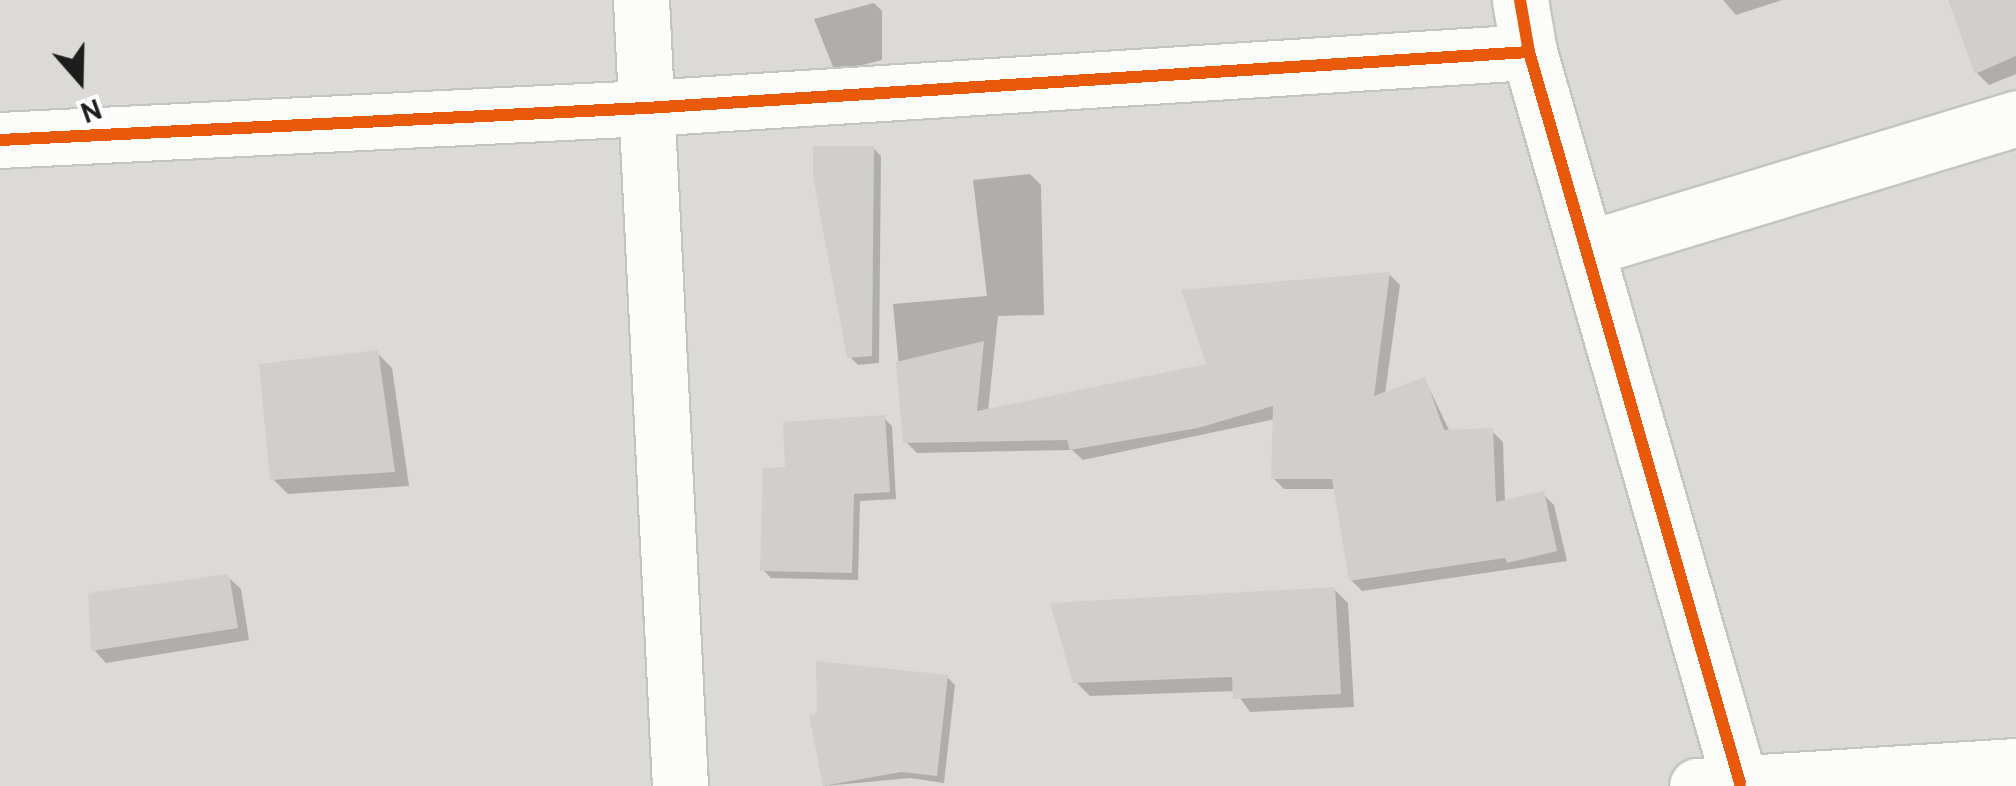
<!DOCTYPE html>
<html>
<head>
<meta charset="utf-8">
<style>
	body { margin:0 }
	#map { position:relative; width:2016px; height:786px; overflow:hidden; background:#ecebe6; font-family:Overpass,sans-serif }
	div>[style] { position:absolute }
	.residential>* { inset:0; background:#dbdad7 }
	.shadow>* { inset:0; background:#0003 }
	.building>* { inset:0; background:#d0cfcb }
	.roads { filter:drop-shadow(2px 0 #c4c4c2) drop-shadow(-2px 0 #c4c4c2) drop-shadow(0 2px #c4c4c2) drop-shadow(0 -2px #c4c4c2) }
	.street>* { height:55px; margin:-27.5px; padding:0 27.5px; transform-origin:27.5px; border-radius:27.5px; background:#fcfcfb }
	.cycleway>* { height:12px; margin:-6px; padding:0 6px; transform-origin:6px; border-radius:6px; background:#e8590c }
	span { translate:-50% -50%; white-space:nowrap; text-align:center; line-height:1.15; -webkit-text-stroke:10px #fff; paint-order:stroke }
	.north { position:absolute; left:30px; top:30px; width:100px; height:100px; -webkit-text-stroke:8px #fff; paint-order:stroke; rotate:160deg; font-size:28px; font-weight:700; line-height:40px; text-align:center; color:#1d1d1d }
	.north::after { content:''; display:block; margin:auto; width:35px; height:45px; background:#1d1d1d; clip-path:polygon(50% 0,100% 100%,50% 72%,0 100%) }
</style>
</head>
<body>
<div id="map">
	<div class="residential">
		<div style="clip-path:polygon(0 0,2016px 0,2016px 786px,0 786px)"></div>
	</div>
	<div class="shadow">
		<div style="clip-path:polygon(1723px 0,1782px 0,1736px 15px)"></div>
		<div style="clip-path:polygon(1951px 0,2016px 0,2016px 74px,1989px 85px,1977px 73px)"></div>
		<div style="clip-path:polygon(874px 3px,882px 11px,882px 60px,835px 72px,814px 19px)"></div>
		<div style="clip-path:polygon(873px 148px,881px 156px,879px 363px,858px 365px,850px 357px)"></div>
		<div style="clip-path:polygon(1030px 174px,1041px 185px,1044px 315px,998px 316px,988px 411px,1209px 366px,1389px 274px,1400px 285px,1385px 394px,1425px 380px,1450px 432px,1492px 431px,1503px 442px,1505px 503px,1543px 494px,1554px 505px,1567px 561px,1362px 591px,1351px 580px,1336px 489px,1284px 489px,1273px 478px,1275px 419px,1083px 460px,1072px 450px,917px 453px,906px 442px,893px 304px,987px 296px,973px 180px)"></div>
		<div style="clip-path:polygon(377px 353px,392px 368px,409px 486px,288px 494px,273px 479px)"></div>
		<div style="clip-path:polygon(884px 418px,892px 426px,896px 499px,860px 501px,858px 580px,771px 578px,763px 570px,787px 470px)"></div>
		<div style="clip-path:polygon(228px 577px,241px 589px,249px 640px,106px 663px,94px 650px)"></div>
		<div style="clip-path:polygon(1334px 589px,1348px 603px,1354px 707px,1250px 712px,1235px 691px,1090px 696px,1075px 681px)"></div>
		<div style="clip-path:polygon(947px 677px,955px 685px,944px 783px,910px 778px,825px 786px,812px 717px)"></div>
	</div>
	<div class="building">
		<div style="clip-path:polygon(1948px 0,2016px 0,2016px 56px,1975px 74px)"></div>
		<div style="clip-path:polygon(813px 146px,874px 146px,872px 356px,847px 358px,813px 177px)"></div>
		<div style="clip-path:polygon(1390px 272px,1374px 396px,1425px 377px,1444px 430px,1493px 428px,1496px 502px,1544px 491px,1557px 551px,1507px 563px,1505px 558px,1349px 581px,1332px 479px,1271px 479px,1273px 406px,1198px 428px,1070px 450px,1067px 440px,903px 443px,896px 362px,984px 341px,977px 411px,1206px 364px,1181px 290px)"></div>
		<div style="clip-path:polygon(378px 350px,395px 472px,270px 480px,259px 364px)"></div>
		<div style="clip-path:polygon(885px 415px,890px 492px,854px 494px,852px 573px,760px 571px,763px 468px,785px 467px,783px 422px)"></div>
		<div style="clip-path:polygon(229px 574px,238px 628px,91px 651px,88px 593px)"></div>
		<div style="clip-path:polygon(1335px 587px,1341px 694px,1233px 699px,1232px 677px,1073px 683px,1050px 603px)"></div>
		<div style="clip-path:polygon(816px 661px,948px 675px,937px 776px,901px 772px,823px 786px,809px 715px,817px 714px)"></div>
	</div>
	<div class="roads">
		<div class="street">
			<div style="left:641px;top:0;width:787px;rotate:87.16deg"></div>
			<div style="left:1520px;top:0;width:53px;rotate:80.2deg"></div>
			<div style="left:1529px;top:52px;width:761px;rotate:73.9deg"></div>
			<div style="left:0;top:140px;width:647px;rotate:-2.84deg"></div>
			<div style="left:646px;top:108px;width:885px;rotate:-3.63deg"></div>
			<div style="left:1586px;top:249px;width:450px;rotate:-16.9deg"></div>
			<div style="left:1697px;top:786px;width:320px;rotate:-3.6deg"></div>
		</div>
	</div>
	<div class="cycleway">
		<div style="left:1520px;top:0;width:53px;rotate:80.2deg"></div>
		<div style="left:1529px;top:52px;width:761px;rotate:73.9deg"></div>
		<div style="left:0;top:140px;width:647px;rotate:-2.84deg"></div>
		<div style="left:646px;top:108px;width:885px;rotate:-3.63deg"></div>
	</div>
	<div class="north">N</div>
</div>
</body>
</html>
